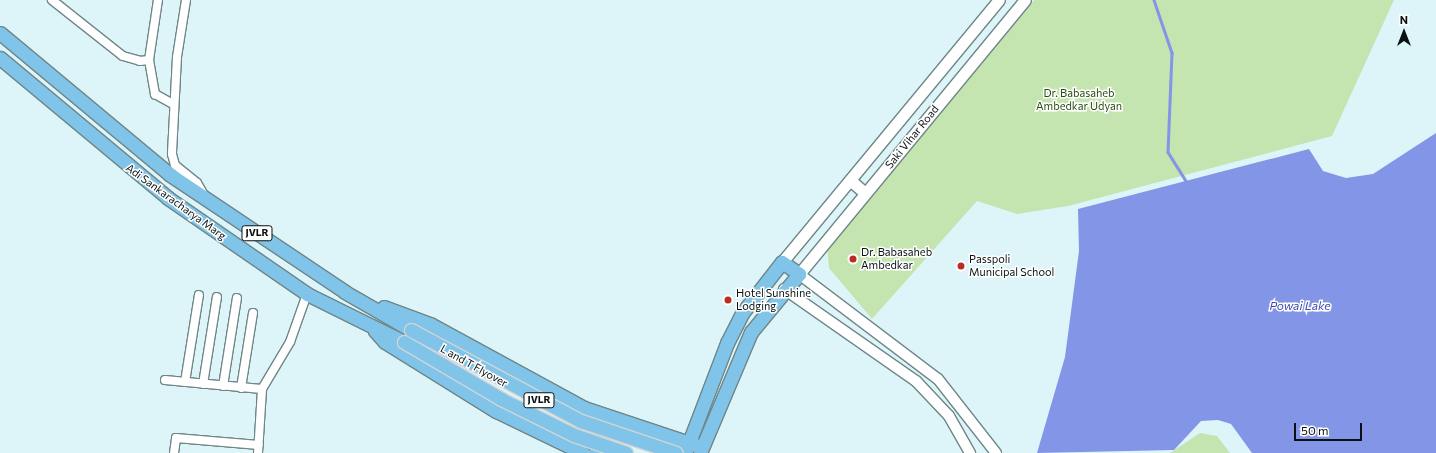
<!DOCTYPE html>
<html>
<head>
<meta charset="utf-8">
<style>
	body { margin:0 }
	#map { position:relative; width:1436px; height:453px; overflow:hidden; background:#ddf5f8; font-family:Commissioner,sans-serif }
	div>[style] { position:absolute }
	.green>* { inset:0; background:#c4e5b0 }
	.water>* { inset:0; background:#8395e6 }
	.stream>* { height:2.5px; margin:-1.25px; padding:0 1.25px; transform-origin:1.25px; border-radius:1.25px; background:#8395e6 }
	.roads { filter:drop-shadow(1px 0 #6f8688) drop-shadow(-1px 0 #6f8688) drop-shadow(0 1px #6f8688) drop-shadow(0 -1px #6f8688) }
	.minor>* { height:8px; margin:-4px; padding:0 4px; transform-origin:4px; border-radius:4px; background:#fff }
	.tertiary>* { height:10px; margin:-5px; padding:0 5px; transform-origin:5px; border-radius:5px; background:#fff }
	.secondary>* { height:11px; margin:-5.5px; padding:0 5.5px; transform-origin:5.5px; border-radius:5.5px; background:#fff }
	.primary>* { height:13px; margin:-6.5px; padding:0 6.5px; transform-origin:6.5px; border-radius:6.5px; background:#80c4e9 }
	.bridges { filter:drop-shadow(1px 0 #d3d4d4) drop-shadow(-1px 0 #d3d4d4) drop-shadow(0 1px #d3d4d4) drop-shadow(0 -1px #d3d4d4) }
	.primary-bridge>* { height:13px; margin:-6.5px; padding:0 6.5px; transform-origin:6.5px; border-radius:6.5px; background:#80c4e9 }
	.dots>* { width:11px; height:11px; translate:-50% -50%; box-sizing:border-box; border:2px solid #fff; border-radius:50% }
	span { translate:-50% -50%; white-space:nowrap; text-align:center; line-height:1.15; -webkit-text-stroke:3px #fff; paint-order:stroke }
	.shield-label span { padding:1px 3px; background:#fff; border:1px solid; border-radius:3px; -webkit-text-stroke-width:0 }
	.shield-label { font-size:10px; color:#091112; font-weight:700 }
	.park-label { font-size:11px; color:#2b4a11 }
	.street-label { font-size:11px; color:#091112 }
	.poi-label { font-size:11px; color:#091112 }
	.left { translate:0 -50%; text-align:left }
	.water-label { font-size:12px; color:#3e4aa9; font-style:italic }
	.north { position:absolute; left:1384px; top:12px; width:40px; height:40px; -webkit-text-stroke:3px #fff; paint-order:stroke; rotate:0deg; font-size:11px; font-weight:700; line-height:16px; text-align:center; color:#091112 }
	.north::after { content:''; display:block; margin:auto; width:14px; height:18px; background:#091112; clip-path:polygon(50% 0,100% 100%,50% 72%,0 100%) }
	.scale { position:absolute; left:1294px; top:423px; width:68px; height:18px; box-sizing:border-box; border:2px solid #091112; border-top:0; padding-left:5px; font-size:12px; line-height:14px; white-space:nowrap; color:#091112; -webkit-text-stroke:3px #fff; paint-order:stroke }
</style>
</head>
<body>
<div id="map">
	<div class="green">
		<div style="clip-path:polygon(1034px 0,1394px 0,1332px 136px,1068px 206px,1017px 214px,977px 201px,872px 319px,829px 268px,826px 235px,847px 207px)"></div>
		<div style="clip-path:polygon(1200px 433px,1217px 436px,1230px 453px,1170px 453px)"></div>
	</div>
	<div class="water">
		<div style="clip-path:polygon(1436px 133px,1436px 453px,1252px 453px,1231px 424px,1218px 420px,1201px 421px,1174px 450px,1037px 453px,1065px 357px,1079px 251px,1078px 209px,1309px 149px,1323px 171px,1346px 178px,1373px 174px)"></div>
	</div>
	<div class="stream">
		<div style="left:1154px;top:0;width:56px;rotate:71.2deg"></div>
		<div style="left:1172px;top:53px;width:99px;rotate:92.3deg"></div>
		<div style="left:1168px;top:152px;width:36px;rotate:58deg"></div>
	</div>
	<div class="roads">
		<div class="minor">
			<div style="left:52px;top:0;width:90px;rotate:38.3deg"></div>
			<div style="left:123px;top:56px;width:18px;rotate:16deg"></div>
			<div style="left:140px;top:61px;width:9px;rotate:-6deg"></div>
			<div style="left:149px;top:60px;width:61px;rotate:-81.5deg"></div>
			<div style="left:186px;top:0;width:58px;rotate:99deg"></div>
			<div style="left:177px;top:57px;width:97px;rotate:93deg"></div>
			<div style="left:172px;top:154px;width:11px;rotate:75deg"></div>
			<div style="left:175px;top:165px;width:28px;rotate:39deg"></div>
			<div style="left:197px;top:183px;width:14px;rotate:60deg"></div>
			<div style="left:149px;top:60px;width:35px;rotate:80deg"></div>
			<div style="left:155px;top:94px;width:21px;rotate:29deg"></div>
			<div style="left:165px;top:380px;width:97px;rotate:5.3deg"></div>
			<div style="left:185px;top:382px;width:88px;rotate:-80.9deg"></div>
			<div style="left:203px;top:384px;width:88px;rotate:-80.9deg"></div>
			<div style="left:223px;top:386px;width:89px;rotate:-81deg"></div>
			<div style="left:241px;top:388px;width:76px;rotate:-80.9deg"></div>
			<div style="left:174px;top:453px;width:15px;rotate:-82deg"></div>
			<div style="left:176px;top:438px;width:83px;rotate:4.8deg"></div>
			<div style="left:258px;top:453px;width:64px;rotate:-86.4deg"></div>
			<div style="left:262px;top:389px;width:55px;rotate:-59.2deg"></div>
			<div style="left:290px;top:342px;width:51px;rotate:-70.5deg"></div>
		</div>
		<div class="tertiary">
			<div style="left:799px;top:274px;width:174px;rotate:37.1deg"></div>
			<div style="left:938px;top:379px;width:94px;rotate:51.9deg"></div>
			<div style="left:784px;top:289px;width:161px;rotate:34.9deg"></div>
			<div style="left:916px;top:381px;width:48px;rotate:46.7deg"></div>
			<div style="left:949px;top:416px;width:43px;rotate:60.4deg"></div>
		</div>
		<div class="secondary">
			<div style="left:850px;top:180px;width:20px;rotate:41deg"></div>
			<div style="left:782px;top:262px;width:340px;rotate:-50.4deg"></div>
			<div style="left:799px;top:274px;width:355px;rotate:-50.5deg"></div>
		</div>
		<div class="primary">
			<div style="left:0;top:33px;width:220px;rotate:39.8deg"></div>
			<div style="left:169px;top:174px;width:212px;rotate:33.8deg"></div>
			<div style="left:345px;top:292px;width:76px;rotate:29.9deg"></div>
			<div style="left:0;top:58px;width:219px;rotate:39.8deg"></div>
			<div style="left:168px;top:198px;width:169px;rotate:34.6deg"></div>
			<div style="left:307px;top:294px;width:108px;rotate:26.3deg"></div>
			<div style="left:384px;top:307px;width:49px;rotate:20.3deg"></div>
			<div style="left:430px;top:324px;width:175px;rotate:28.6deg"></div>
			<div style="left:584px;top:408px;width:118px;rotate:18.3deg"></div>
			<div style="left:375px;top:331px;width:15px;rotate:48deg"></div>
			<div style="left:385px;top:342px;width:131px;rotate:31.9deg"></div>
			<div style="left:496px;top:411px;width:97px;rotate:25.8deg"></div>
			<div style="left:595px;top:453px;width:36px;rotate:-69deg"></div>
			<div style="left:685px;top:453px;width:118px;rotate:-69.1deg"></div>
			<div style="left:727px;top:343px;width:35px;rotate:-63deg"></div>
			<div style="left:743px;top:312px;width:63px;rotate:-52deg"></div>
			<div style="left:782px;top:262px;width:21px;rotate:35deg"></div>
			<div style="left:799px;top:274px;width:75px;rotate:129.6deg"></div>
			<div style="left:751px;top:332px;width:131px;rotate:112.9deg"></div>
		</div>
	</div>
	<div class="bridges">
		<div class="primary-bridge">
			<div style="left:411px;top:330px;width:193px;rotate:28.2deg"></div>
			<div style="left:581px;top:421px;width:100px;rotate:18.6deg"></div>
			<div style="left:404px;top:342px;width:113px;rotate:30.4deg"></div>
			<div style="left:501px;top:399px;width:81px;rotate:26.3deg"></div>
			<div style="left:574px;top:435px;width:55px;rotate:19.1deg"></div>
		</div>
	</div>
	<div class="dots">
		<div style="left:853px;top:259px;background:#bb2d23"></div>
		<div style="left:961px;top:266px;background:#bb2d23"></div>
		<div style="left:728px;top:300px;background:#bb2d23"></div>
	</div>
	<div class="shield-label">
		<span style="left:257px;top:233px">JVLR</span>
		<span style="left:539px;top:400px">JVLR</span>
	</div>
	<div class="park-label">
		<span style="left:1079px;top:100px">Dr. Babasaheb<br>Ambedkar Udyan</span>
	</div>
	<div class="street-label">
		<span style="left:912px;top:137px;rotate:-51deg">Saki Vihar Road</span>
		<span style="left:176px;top:202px;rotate:36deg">Adi Sankaracharya Marg</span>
		<span style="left:474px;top:366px;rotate:29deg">L and T Flyover</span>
	</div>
	<div class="poi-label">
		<span class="left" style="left:861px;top:259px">Dr. Babasaheb<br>Ambedkar</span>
		<span class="left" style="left:969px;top:266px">Passpoli<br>Municipal School</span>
		<span class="left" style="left:736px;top:300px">Hotel Sunshine<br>Lodging</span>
	</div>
	<div class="water-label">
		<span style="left:1300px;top:306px">Powai Lake</span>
	</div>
	<div class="north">N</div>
	<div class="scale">50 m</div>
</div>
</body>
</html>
